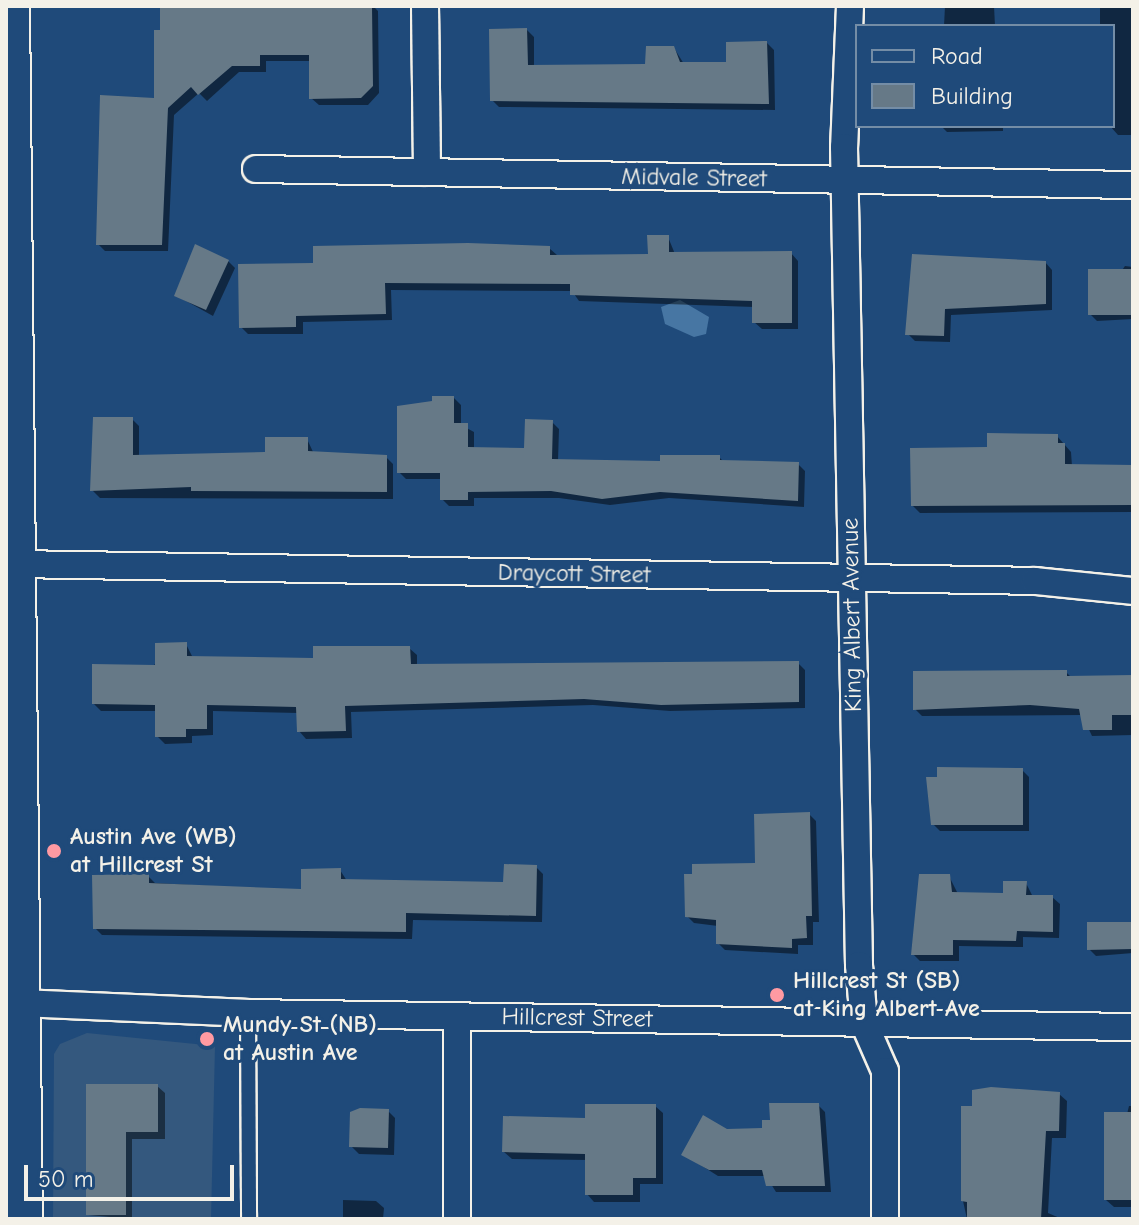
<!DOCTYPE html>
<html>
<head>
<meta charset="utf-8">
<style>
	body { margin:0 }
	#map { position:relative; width:1139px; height:1225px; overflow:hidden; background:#1f4a7a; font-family:"Comic Neue",sans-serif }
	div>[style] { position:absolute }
	.built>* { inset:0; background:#34587e }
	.water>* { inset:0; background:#4776a3 }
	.shadow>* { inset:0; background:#0007 }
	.building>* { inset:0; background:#667987 }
	.roads { filter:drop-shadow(2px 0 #f4f1e8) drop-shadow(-2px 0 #f4f1e8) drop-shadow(0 2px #f4f1e8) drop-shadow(0 -2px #f4f1e8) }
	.service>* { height:14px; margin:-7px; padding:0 7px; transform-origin:7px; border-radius:7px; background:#1f4a7a }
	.minor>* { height:26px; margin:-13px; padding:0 13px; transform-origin:13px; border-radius:13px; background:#1f4a7a }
	.secondary>* { height:38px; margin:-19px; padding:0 19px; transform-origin:19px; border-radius:19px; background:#1f4a7a }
	.dots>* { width:22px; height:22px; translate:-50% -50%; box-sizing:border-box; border:4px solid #1f4a7a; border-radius:50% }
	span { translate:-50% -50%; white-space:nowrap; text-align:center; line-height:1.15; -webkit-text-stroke:6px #1f4a7a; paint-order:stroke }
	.street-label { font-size:24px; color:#f4f1e8 }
	.poi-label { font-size:24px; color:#f4f1e8; font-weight:700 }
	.left { translate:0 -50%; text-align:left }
	.frame { position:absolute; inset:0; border:8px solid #f4f1e8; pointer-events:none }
	.legend { position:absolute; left:855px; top:24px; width:260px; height:104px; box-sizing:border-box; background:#1f4a7a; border:2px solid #748da6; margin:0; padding:10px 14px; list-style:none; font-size:24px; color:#f4f1e8 }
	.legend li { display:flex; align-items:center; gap:16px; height:40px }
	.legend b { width:40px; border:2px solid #748da6 }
	.scale { position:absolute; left:24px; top:1165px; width:210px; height:36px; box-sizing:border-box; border:4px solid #f4f1e8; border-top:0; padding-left:10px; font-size:24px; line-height:28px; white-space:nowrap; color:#f4f1e8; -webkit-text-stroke:6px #1f4a7a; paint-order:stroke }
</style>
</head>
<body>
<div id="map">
	<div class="built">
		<div style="clip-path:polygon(87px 1033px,215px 1046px,211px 1219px,53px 1219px,54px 1054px,60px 1044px)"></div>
	</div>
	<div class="water">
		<div style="clip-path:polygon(680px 300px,709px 317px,706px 334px,694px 337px,665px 324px,661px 307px)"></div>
	</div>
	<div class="shadow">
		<div style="clip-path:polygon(310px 6px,373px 6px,378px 11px,379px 93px,368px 105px,319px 105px,311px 98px,311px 61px,266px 61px,266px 72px,239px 72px,207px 101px,199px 93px,174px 115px,168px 251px,105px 251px,98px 244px,156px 100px)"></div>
		<div style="clip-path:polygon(945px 6px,994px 6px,995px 26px,944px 26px)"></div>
		<div style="clip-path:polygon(1100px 6px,1133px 6px,1133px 135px,1118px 135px,1110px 126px,1113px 26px,1100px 26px)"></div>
		<div style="clip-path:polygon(527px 30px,534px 37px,534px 67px,646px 66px,674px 48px,684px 64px,728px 64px,767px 43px,774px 50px,775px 110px,499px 107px,492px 100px)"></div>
		<div style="clip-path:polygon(941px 126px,1003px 126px,1003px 131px,947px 132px)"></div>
		<div style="clip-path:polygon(668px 237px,675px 254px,791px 253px,798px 261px,798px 329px,762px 329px,754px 322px,754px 307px,579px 301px,572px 291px,391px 290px,392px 320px,303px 322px,303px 334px,248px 334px,241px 327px,315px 265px,549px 248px,557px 255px,650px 256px)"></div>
		<div style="clip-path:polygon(914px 257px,1045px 262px,1052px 270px,1052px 310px,951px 315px,950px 342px,915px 341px,908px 334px)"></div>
		<div style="clip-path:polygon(228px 261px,235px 268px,213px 316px,177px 296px)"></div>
		<div style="clip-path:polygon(1125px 266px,1133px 267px,1133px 319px,1097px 321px,1090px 314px)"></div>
		<div style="clip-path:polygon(454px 398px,461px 405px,461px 425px,474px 432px,474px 449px,526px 450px,552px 422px,559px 429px,558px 461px,662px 463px,719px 457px,724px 462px,798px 464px,805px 471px,804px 507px,669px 498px,610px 505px,559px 498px,474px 498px,474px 506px,449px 506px,442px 499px,442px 479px,406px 479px,399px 472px)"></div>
		<div style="clip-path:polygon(132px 419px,139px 426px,139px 456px,267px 454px,307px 439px,314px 454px,386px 457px,393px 464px,393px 499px,100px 498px,92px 490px)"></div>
		<div style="clip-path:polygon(1057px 436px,1071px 452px,1072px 466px,1133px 467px,1133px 512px,920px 513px,913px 506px,989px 449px)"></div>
		<div style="clip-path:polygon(186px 644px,193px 658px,315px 660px,409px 648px,417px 655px,417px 666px,798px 663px,805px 670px,805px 708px,670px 711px,593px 705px,351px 712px,352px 738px,306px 739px,299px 731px,298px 713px,213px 711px,213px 735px,192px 736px,192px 743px,165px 744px,157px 736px,157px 711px,101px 711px,94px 704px)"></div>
		<div style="clip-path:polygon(1066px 672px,1072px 678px,1133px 677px,1133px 735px,1092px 736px,1082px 715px,922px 716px,915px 709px)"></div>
		<div style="clip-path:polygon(1022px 770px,1029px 777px,1029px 831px,940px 831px,933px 824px)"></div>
		<div style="clip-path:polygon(809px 814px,816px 821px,819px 922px,813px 922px,813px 945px,798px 945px,798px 954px,725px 950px,718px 943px,718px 926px,694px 923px,687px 916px,757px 865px)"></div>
		<div style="clip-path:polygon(536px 867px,543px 874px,542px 922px,413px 920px,412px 939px,102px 935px,95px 928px,148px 876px,155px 883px,303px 891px,340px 870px,347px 881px,505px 884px)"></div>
		<div style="clip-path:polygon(949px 876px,958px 894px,1005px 895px,1026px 883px,1033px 897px,1052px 897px,1060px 904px,1059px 938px,1023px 937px,1023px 947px,959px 946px,959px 961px,920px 961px,913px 954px)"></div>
		<div style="clip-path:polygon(1133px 924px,1133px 953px,1096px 956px,1089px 949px)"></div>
		<div style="clip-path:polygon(88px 1086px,157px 1086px,165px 1093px,165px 1139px,132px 1139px,132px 1219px,88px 1215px)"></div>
		<div style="clip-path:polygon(1059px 1094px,1067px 1101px,1066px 1138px,1052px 1138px,1048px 1213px,1062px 1219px,967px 1219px,963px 1201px)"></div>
		<div style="clip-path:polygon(818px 1105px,825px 1112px,831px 1192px,776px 1192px,766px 1176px,718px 1176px,683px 1154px,727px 1131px,764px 1130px)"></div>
		<div style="clip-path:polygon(655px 1106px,663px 1113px,663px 1184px,640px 1184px,640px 1202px,594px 1202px,587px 1194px,587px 1160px,512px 1159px,504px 1152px)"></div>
		<div style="clip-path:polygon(1129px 1106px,1133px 1106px,1133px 1207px,1114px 1207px,1106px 1200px)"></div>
		<div style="clip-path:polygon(388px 1111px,395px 1118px,394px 1155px,359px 1154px,351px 1146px)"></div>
		<div style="clip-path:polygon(343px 1200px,376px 1201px,384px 1208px,383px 1219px,343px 1219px)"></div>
	</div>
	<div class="building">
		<div style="clip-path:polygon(253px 6px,372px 6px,373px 86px,361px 98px,309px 99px,309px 55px,260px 55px,260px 66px,232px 66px,198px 95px,191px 87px,168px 108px,162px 245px,96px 245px,100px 95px,154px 98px,154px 30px,160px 30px,160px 8px)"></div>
		<div style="clip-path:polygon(527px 28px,528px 65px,645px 64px,646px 46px,674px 46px,680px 62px,726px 62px,726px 42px,767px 41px,769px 104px,490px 101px,489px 29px)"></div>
		<div style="clip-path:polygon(647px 235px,669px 235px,669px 252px,792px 251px,792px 323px,752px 323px,752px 301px,570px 295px,570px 284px,385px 283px,386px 314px,296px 316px,296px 327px,239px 328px,238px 264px,313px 263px,313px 246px,468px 243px,550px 246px,550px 255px,648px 254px)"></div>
		<div style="clip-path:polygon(195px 244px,229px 260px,206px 310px,174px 296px)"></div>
		<div style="clip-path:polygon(912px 254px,1046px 261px,1046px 304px,945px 309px,944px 336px,905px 335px)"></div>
		<div style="clip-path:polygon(1088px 269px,1133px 269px,1133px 315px,1088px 315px)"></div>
		<div style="clip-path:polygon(432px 396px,454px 396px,454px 423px,468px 423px,468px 447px,524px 448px,525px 419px,553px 420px,552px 459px,660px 461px,660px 455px,720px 455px,720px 460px,799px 462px,798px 501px,660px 492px,602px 499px,551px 491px,468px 492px,468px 500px,440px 500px,440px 473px,397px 473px,397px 406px,432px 401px)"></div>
		<div style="clip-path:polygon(93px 417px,133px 417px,133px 455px,265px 452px,265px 437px,308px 437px,308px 451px,387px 455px,387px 492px,191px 491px,191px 487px,90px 491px)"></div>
		<div style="clip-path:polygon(987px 433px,1058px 434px,1058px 443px,1065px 443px,1065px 464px,1133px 465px,1133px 505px,911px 506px,910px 448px,987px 447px)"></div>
		<div style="clip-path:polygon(187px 642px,187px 656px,313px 658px,313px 646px,410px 646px,411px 664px,799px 661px,799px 702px,661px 705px,584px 699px,345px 706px,346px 731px,297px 732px,296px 707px,207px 705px,207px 729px,186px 729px,186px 737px,155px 737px,155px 705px,92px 704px,92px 664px,155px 665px,155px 643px)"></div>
		<div style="clip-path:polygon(1067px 670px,1067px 676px,1133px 675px,1133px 715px,1112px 715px,1112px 730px,1083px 730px,1079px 709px,1030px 705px,913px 710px,913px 671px)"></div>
		<div style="clip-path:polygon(937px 767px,1023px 768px,1023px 825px,931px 825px,926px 777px,937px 777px)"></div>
		<div style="clip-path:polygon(810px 812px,812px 916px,806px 916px,807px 938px,792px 939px,792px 948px,716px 944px,716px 920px,685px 917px,684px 874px,692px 874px,692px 864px,755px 863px,754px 814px)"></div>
		<div style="clip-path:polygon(504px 864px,537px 865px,536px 916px,406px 913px,406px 932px,93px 929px,92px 875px,149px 874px,149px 883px,301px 889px,301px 869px,341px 868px,341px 879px,503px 882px)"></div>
		<div style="clip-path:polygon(919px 874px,950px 874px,952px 892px,1003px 893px,1003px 881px,1027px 881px,1026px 895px,1053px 895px,1053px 932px,1017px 931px,1016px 941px,953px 940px,953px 955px,911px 955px)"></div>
		<div style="clip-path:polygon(1087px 922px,1133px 922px,1133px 949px,1087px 950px)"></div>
		<div style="clip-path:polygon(86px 1084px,158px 1084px,158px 1132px,126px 1132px,126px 1215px,86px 1215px)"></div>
		<div style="clip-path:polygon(991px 1087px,1060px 1092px,1059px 1131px,1046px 1131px,1041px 1219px,967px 1219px,967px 1202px,961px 1201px,961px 1106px,972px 1106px,972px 1090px)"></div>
		<div style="clip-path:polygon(769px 1103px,819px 1103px,825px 1186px,766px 1186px,762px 1170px,709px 1170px,681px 1155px,703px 1115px,727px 1129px,762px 1128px,762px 1120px,770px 1120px)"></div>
		<div style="clip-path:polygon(585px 1104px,656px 1104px,656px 1178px,633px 1178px,633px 1195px,585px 1195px,585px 1154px,502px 1152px,503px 1116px,585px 1118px)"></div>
		<div style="clip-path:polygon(360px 1108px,389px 1109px,388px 1148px,349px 1147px,350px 1112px)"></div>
		<div style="clip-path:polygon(1104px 1112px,1133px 1112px,1133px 1200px,1104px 1200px)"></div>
	</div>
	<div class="roads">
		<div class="service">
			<div style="left:248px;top:1013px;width:206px;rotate:89.7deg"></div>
		</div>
		<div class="minor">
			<div style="left:425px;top:6px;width:166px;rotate:89.3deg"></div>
			<div style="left:850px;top:6px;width:141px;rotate:92.4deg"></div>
			<div style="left:844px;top:147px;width:818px;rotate:88.95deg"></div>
			<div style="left:859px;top:965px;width:58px;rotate:85.1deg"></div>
			<div style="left:864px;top:1023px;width:52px;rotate:66.4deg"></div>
			<div style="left:885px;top:1071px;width:148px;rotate:90deg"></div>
			<div style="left:256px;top:169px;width:877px;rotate:1.05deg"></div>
			<div style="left:15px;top:564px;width:1020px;rotate:0.95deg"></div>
			<div style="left:1035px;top:581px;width:99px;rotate:5.8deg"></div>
			<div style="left:22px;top:1003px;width:226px;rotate:2.5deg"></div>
			<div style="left:248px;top:1013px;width:885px;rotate:0.91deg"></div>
			<div style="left:457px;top:1219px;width:203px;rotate:-90deg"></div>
		</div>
		<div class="secondary">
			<div style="left:10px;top:6px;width:1213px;rotate:89.39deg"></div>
		</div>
	</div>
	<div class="dots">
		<div style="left:54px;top:851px;background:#ff9aa2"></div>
		<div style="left:777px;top:995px;background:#ff9aa2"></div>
		<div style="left:207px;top:1039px;background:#ff9aa2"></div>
	</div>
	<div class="street-label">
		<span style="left:694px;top:178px;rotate:1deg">Midvale Street</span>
		<span style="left:574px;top:574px;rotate:1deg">Draycott Street</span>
		<span style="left:852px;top:615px;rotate:-91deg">King Albert Avenue</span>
		<span style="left:577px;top:1018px;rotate:1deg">Hillcrest Street</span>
	</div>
	<div class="poi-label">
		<span class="left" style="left:70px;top:851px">Austin Ave (WB)<br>at Hillcrest St</span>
		<span class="left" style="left:793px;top:995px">Hillcrest St (SB)<br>at King Albert Ave</span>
		<span class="left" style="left:223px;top:1039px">Mundy St (NB)<br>at Austin Ave</span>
	</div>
	<div class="frame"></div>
	<ul class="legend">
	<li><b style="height:10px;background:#1f4a7a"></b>Road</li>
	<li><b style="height:22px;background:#667987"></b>Building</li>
	</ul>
	<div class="scale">50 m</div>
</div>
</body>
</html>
